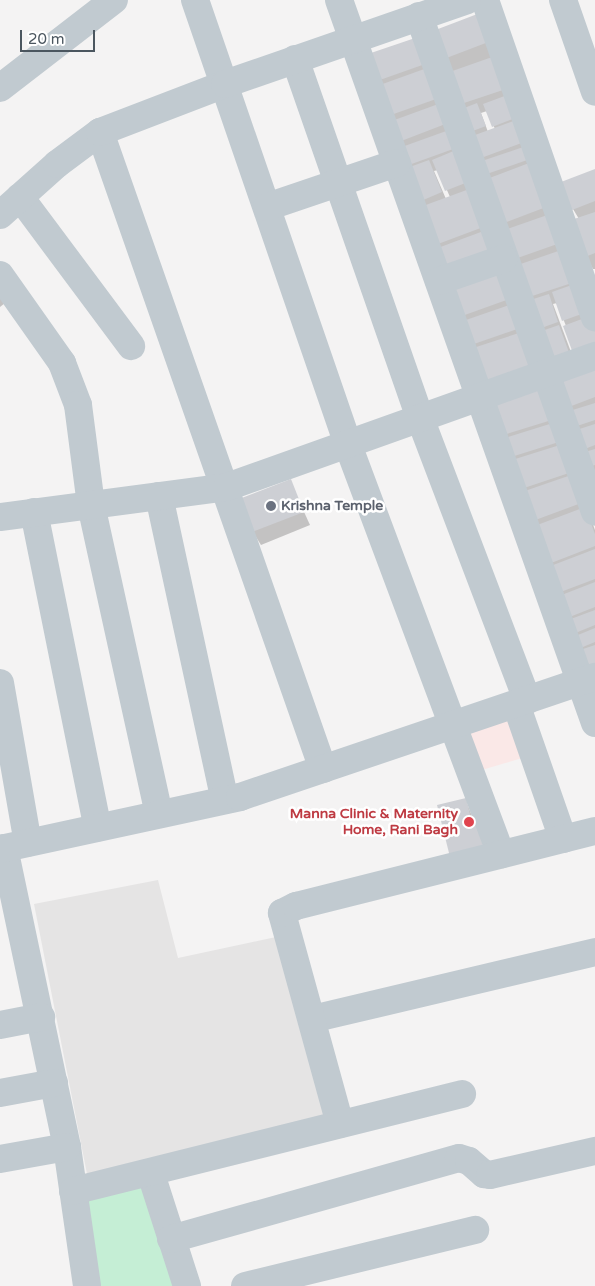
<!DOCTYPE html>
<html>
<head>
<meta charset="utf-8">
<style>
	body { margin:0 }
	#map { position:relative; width:595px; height:1286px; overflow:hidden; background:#f4f3f3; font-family:"Varela Round",sans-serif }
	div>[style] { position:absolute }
	.education>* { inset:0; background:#e5e4e4 }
	.medical>* { inset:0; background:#fae8e7 }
	.green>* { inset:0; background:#c5eed5 }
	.shadow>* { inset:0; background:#0003 }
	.building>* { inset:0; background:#cdcfd4 }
	.minor>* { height:28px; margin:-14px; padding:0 14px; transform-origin:14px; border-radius:14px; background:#c1cad0 }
	.dots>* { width:14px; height:14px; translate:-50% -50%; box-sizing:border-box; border:2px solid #fff; border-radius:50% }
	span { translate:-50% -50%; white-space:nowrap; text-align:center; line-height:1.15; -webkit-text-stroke:5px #fff; paint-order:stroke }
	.worship-label { font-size:14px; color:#5b616d; font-weight:700 }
	.left { translate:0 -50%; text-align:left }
	.health-label { font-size:14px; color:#be3a42; font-weight:700 }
	.right { translate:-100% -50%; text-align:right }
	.scale { position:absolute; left:20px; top:30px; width:75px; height:22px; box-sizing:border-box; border:2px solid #4b565f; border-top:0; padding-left:6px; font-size:15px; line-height:18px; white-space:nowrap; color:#4b565f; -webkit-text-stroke:4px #fff; paint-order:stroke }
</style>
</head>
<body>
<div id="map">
	<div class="education">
		<div style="clip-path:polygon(158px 880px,178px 958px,276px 937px,330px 1117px,88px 1179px,34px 904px)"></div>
	</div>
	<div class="medical">
		<div style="clip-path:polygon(511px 709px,529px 756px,475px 772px,457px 727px)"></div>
	</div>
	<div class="green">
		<div style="clip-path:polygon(150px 1181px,180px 1286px,91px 1286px,76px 1196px)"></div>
	</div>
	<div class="shadow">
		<div style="clip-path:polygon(evenodd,479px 15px,595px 326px,595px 497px,438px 62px,479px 15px,487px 111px,495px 129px,488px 132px,481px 113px,487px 111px,479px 15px,557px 303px,582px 367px,577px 368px,553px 304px,557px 303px)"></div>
		<div style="clip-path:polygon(evenodd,418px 39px,595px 530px,595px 700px,378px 80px,418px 39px,438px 170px,450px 197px,446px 199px,434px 171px,438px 170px)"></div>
		<div style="clip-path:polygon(595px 171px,595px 269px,593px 269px,586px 256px,579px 219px,573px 209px)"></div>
		<div style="clip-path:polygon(0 295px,5px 303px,0 307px)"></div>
		<div style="clip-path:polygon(290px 481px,310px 525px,261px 545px,253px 532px)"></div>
		<div style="clip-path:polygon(465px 799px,475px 823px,451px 856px)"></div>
	</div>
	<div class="building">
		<div style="clip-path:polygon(480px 13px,491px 41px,436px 62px,425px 34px)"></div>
		<div style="clip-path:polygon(418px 37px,428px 63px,377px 81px,368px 54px)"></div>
		<div style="clip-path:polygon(495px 56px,506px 89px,452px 107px,441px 75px)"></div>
		<div style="clip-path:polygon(427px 68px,439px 98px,388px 116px,377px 86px)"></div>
		<div style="clip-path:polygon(510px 94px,518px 117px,492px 127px,483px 104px)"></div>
		<div style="clip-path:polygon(441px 103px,448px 123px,396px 143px,389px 122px)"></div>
		<div style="clip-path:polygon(477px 103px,486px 126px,462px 135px,454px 112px)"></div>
		<div style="clip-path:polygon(519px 119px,527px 141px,473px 161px,464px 139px)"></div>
		<div style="clip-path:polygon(449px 130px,456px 148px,406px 166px,399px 148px)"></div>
		<div style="clip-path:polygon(529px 145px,533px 158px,478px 177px,473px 164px)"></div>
		<div style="clip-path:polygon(456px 150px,468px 182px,445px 191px,432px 160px)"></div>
		<div style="clip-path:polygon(429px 160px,442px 192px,421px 201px,407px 168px)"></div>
		<div style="clip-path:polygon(537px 160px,554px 204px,496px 226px,479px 182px)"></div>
		<div style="clip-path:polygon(595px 169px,595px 201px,572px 210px,561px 182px)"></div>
		<div style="clip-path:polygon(472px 188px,486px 226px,438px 244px,423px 206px)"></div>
		<div style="clip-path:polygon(595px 212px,595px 253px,585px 257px,571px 220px)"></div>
		<div style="clip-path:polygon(553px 213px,563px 242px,509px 261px,499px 232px)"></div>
		<div style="clip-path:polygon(489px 229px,499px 253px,445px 274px,435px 249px)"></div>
		<div style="clip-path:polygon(567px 248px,578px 281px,523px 299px,512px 267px)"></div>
		<div style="clip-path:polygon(500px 267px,512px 298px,462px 316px,451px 286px)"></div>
		<div style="clip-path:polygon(580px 282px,590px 311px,562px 321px,552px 292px)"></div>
		<div style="clip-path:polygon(549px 294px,558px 322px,533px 331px,524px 302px)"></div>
		<div style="clip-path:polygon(515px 303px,523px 327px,471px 345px,463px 321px)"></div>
		<div style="clip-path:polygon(590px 316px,595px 329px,595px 349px,574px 356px,563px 326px)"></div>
		<div style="clip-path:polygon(559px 325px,571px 358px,545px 368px,533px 334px)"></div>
		<div style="clip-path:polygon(525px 331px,538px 367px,482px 386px,470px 349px)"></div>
		<div style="clip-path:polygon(595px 360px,595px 397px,561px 410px,549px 377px)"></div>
		<div style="clip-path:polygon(543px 383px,555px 419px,500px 436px,489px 400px)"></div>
		<div style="clip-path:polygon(595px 403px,595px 420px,568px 429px,563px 413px)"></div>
		<div style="clip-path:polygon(556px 422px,562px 441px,508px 458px,502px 439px)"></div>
		<div style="clip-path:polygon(595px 424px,595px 445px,577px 452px,570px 432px)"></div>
		<div style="clip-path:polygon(563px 444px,572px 472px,521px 489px,512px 460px)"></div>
		<div style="clip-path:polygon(595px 449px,595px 465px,583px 469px,578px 454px)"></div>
		<div style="clip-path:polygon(574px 474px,584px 502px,530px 522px,519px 493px)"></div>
		<div style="clip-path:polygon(291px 479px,304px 512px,252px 532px,239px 499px)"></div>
		<div style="clip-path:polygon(585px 507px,595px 534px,595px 546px,546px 565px,532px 527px)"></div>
		<div style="clip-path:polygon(595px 549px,595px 579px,558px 593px,548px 567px)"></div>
		<div style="clip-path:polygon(595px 582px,595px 607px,567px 618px,559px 596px)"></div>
		<div style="clip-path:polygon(595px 610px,595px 625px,573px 634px,568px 620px)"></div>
		<div style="clip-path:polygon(595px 628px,595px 642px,578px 649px,573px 637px)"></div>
		<div style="clip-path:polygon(595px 645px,595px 671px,585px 675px,577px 651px)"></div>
		<div style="clip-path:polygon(466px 798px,472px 823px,483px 820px,490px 846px,450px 857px,437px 805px)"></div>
	</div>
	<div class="minor">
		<div style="left:195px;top:0;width:471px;rotate:71deg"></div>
		<div style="left:348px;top:445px;width:437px;rotate:69.5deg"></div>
		<div style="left:339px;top:0;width:767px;rotate:70.5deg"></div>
		<div style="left:485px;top:0;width:336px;rotate:70.9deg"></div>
		<div style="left:563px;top:0;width:97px;rotate:70.8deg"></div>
		<div style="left:419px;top:16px;width:526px;rotate:70.46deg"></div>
		<div style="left:295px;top:59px;width:380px;rotate:70.8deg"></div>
		<div style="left:420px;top:418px;width:302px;rotate:69.2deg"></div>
		<div style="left:0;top:88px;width:144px;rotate:-37.7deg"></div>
		<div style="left:100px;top:132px;width:675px;rotate:70.71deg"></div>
		<div style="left:20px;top:197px;width:186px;rotate:53.3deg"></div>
		<div style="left:267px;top:207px;width:137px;rotate:-18.7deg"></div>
		<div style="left:0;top:215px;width:76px;rotate:-41.8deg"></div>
		<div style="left:57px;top:164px;width:54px;rotate:-36.7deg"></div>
		<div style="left:100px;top:132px;width:134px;rotate:-21deg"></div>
		<div style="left:225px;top:84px;width:256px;rotate:-19.1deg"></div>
		<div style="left:0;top:275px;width:108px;rotate:54.8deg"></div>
		<div style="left:62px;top:363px;width:45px;rotate:69.1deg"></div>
		<div style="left:78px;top:405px;width:101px;rotate:82.6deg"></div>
		<div style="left:91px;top:505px;width:316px;rotate:77.6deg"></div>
		<div style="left:439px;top:281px;width:68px;rotate:-19deg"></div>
		<div style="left:159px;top:496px;width:311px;rotate:77.8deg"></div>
		<div style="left:34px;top:512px;width:322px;rotate:78.6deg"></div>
		<div style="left:0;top:517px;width:229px;rotate:-7.5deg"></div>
		<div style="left:227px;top:487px;width:391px;rotate:-19.6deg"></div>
		<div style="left:0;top:683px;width:162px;rotate:80.1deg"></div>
		<div style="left:516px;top:704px;width:143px;rotate:70.8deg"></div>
		<div style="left:4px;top:848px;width:306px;rotate:78.1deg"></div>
		<div style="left:67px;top:1147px;width:140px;rotate:81.8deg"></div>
		<div style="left:0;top:849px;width:246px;rotate:-12.2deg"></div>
		<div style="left:240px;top:797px;width:375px;rotate:-18.7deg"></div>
		<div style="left:312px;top:1019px;width:291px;rotate:-13.3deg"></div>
		<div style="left:0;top:1025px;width:42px;rotate:-11deg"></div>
		<div style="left:0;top:1093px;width:55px;rotate:-10.5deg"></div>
		<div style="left:340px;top:1124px;width:219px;rotate:-105.4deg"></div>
		<div style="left:282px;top:913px;width:16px;rotate:-27deg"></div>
		<div style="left:296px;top:906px;width:308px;rotate:-14.1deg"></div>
		<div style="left:0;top:1159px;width:68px;rotate:-10.2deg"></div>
		<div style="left:151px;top:1174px;width:118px;rotate:72.2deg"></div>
		<div style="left:73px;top:1191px;width:401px;rotate:-14deg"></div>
		<div style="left:171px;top:1239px;width:299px;rotate:-15.7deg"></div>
		<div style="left:459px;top:1158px;width:10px;rotate:17deg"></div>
		<div style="left:469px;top:1161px;width:20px;rotate:41deg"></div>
		<div style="left:484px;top:1174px;width:6px;rotate:9deg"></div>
		<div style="left:490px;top:1175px;width:108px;rotate:-12.9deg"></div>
		<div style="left:245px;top:1286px;width:237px;rotate:-13.7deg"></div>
	</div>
	<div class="dots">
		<div style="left:271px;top:506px;background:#6b7280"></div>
		<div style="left:469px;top:822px;background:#e0444e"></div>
	</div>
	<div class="worship-label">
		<span class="left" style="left:281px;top:506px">Krishna Temple</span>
	</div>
	<div class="health-label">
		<span class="right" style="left:458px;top:822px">Manna Clinic &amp; Maternity<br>Home, Rani Bagh</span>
	</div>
	<div class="scale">20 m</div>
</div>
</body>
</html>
